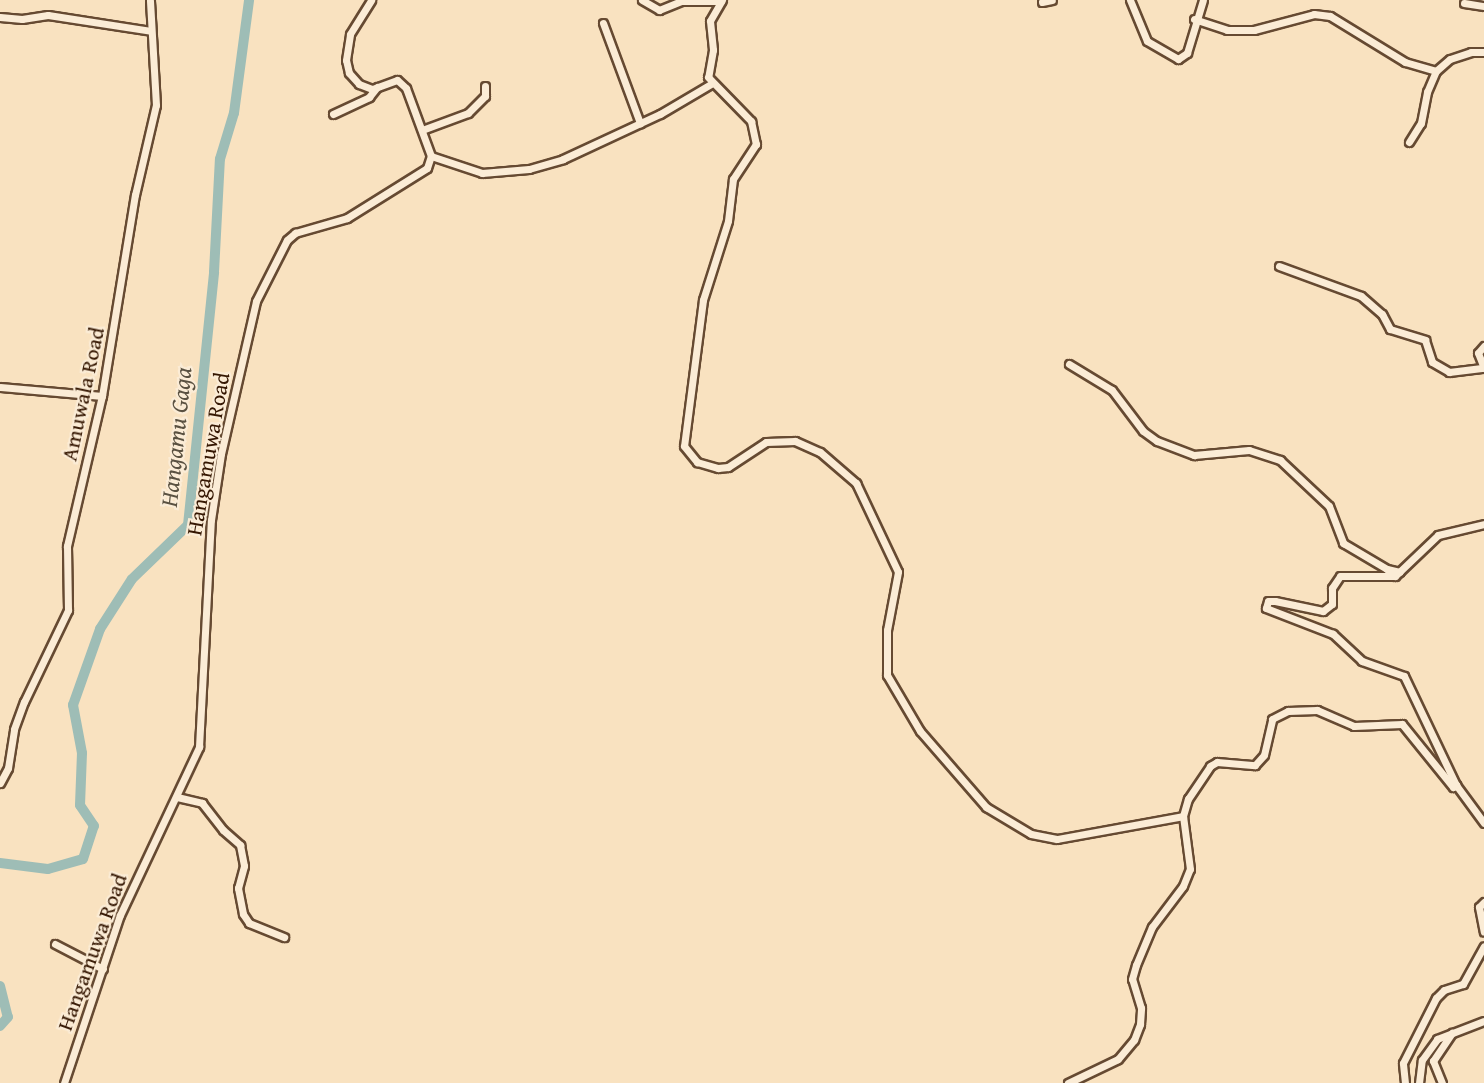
<!DOCTYPE html>
<html>
<head>
<meta charset="utf-8">
<style>
	body { margin:0 }
	#map { position:relative; width:1484px; height:1083px; overflow:hidden; background:#f9e2c0; font-family:"Gentium Book Plus",serif }
	div>[style] { position:absolute }
	.river>* { height:10px; margin:-5px; padding:0 5px; transform-origin:5px; border-radius:5px; background:#9ebdb6 }
	.roads { filter:drop-shadow(2px 0 #664a32) drop-shadow(-2px 0 #664a32) drop-shadow(0 2px #664a32) drop-shadow(0 -2px #664a32) }
	.minor>* { height:7px; margin:-3.5px; padding:0 3.5px; transform-origin:3.5px; border-radius:3.5px; background:#fbecd6 }
	span { translate:-50% -50%; white-space:nowrap; text-align:center; line-height:1.15; -webkit-text-stroke:4.5px #fbecd6; paint-order:stroke }
	.street-label { font-size:22px; color:#351702 }
	.water-label { font-size:24px; color:#5a5141; font-style:italic }
</style>
</head>
<body>
<div id="map">
	<div class="river">
		<div style="left:0;top:863px;width:48px;rotate:7.1deg"></div>
		<div style="left:48px;top:869px;width:36px;rotate:-16deg"></div>
		<div style="left:83px;top:859px;width:35px;rotate:-72deg"></div>
		<div style="left:94px;top:826px;width:25px;rotate:-124deg"></div>
		<div style="left:80px;top:805px;width:52px;rotate:-87.8deg"></div>
		<div style="left:82px;top:753px;width:49px;rotate:-100.6deg"></div>
		<div style="left:73px;top:705px;width:81px;rotate:-70.4deg"></div>
		<div style="left:100px;top:629px;width:59px;rotate:-57.4deg"></div>
		<div style="left:132px;top:579px;width:78px;rotate:-44deg"></div>
		<div style="left:188px;top:525px;width:254px;rotate:-84.1deg"></div>
		<div style="left:214px;top:272px;width:113px;rotate:-87deg"></div>
		<div style="left:220px;top:159px;width:48px;rotate:-73.1deg"></div>
		<div style="left:234px;top:113px;width:114px;rotate:-82.4deg"></div>
		<div style="left:0;top:986px;width:32px;rotate:76deg"></div>
		<div style="left:8px;top:1017px;width:12px;rotate:132deg"></div>
	</div>
	<div class="roads">
		<div class="minor">
			<div style="left:642px;top:0;width:20px;rotate:30deg"></div>
			<div style="left:659px;top:10px;width:24px;rotate:-22deg"></div>
			<div style="left:681px;top:1px;width:40px"></div>
			<div style="left:722px;top:0;width:24px;rotate:120deg"></div>
			<div style="left:710px;top:21px;width:29px;rotate:84deg"></div>
			<div style="left:713px;top:50px;width:27px;rotate:100deg"></div>
			<div style="left:708px;top:77px;width:62px;rotate:45.7deg"></div>
			<div style="left:751px;top:121px;width:24px;rotate:78deg"></div>
			<div style="left:756px;top:144px;width:42px;rotate:123.3deg"></div>
			<div style="left:733px;top:179px;width:42px;rotate:96.8deg"></div>
			<div style="left:728px;top:221px;width:83px;rotate:107.6deg"></div>
			<div style="left:703px;top:300px;width:147px;rotate:97.4deg"></div>
			<div style="left:684px;top:446px;width:21px;rotate:51deg"></div>
			<div style="left:697px;top:462px;width:22px;rotate:16deg"></div>
			<div style="left:718px;top:468px;width:10px;rotate:-6deg"></div>
			<div style="left:728px;top:467px;width:45px;rotate:-33.3deg"></div>
			<div style="left:766px;top:442px;width:29px;rotate:-2deg"></div>
			<div style="left:795px;top:441px;width:27px;rotate:24deg"></div>
			<div style="left:820px;top:452px;width:48px;rotate:40.7deg"></div>
			<div style="left:856px;top:483px;width:98px;rotate:64.7deg"></div>
			<div style="left:898px;top:572px;width:59px;rotate:100.7deg"></div>
			<div style="left:887px;top:630px;width:45px;rotate:90deg"></div>
			<div style="left:887px;top:675px;width:65px;rotate:59.5deg"></div>
			<div style="left:920px;top:731px;width:101px;rotate:49deg"></div>
			<div style="left:986px;top:807px;width:52px;rotate:31deg"></div>
			<div style="left:1031px;top:834px;width:26px;rotate:11deg"></div>
			<div style="left:1057px;top:839px;width:128px;rotate:-10.3deg"></div>
			<div style="left:1130px;top:0;width:44px;rotate:67.5deg"></div>
			<div style="left:1147px;top:41px;width:36px;rotate:30deg"></div>
			<div style="left:1178px;top:59px;width:11px;rotate:-34deg"></div>
			<div style="left:1187px;top:53px;width:55px;rotate:-73.2deg"></div>
			<div style="left:1042px;top:2px;width:10px;rotate:-11deg"></div>
			<div style="left:1464px;top:3px;width:20px;rotate:9deg"></div>
			<div style="left:0;top:17px;width:22px;rotate:5deg"></div>
			<div style="left:22px;top:19px;width:26px;rotate:-9deg"></div>
			<div style="left:48px;top:15px;width:104px;rotate:8.8deg"></div>
			<div style="left:1194px;top:19px;width:35px;rotate:18deg"></div>
			<div style="left:1227px;top:30px;width:27px"></div>
			<div style="left:1254px;top:30px;width:62px;rotate:-14.9deg"></div>
			<div style="left:1314px;top:14px;width:16px;rotate:7deg"></div>
			<div style="left:1330px;top:16px;width:88px;rotate:31.5deg"></div>
			<div style="left:1405px;top:62px;width:32px;rotate:16deg"></div>
			<div style="left:603px;top:23px;width:107px;rotate:69.7deg"></div>
			<div style="left:333px;top:114px;width:40px;rotate:-25deg"></div>
			<div style="left:369px;top:97px;width:13px;rotate:-51deg"></div>
			<div style="left:422px;top:130px;width:49px;rotate:-20.3deg"></div>
			<div style="left:468px;top:113px;width:24px;rotate:-45deg"></div>
			<div style="left:485px;top:96px;width:10px;rotate:-90deg"></div>
			<div style="left:1409px;top:142px;width:22px;rotate:-58deg"></div>
			<div style="left:1421px;top:123px;width:32px;rotate:-79deg"></div>
			<div style="left:1427px;top:92px;width:23px;rotate:-67deg"></div>
			<div style="left:1436px;top:71px;width:18px;rotate:-41deg"></div>
			<div style="left:1450px;top:59px;width:22px;rotate:-18deg"></div>
			<div style="left:1471px;top:52px;width:13px"></div>
			<div style="left:431px;top:156px;width:54px;rotate:18.4deg"></div>
			<div style="left:482px;top:173px;width:47px;rotate:-4.9deg"></div>
			<div style="left:529px;top:169px;width:35px;rotate:-16deg"></div>
			<div style="left:563px;top:159px;width:107px;rotate:-24.9deg"></div>
			<div style="left:660px;top:114px;width:59px;rotate:-30.5deg"></div>
			<div style="left:1279px;top:266px;width:87px;rotate:20.1deg"></div>
			<div style="left:1361px;top:296px;width:28px;rotate:41deg"></div>
			<div style="left:1382px;top:314px;width:17px;rotate:62deg"></div>
			<div style="left:1390px;top:329px;width:37px;rotate:17deg"></div>
			<div style="left:1425px;top:340px;width:23px;rotate:72deg"></div>
			<div style="left:1432px;top:362px;width:20px;rotate:30deg"></div>
			<div style="left:1449px;top:372px;width:35px;rotate:-7deg"></div>
			<div style="left:1484px;top:346px;width:9px;rotate:131deg"></div>
			<div style="left:1478px;top:353px;width:16px;rotate:68deg"></div>
			<div style="left:1069px;top:364px;width:50px;rotate:31.2deg"></div>
			<div style="left:1112px;top:390px;width:51px;rotate:52.9deg"></div>
			<div style="left:1143px;top:431px;width:17px;rotate:36deg"></div>
			<div style="left:1157px;top:441px;width:40px;rotate:21deg"></div>
			<div style="left:1194px;top:455px;width:55px;rotate:-5.2deg"></div>
			<div style="left:1249px;top:450px;width:33px;rotate:18deg"></div>
			<div style="left:1280px;top:460px;width:67px;rotate:43.2deg"></div>
			<div style="left:1329px;top:506px;width:40px;rotate:69deg"></div>
			<div style="left:1343px;top:543px;width:51px;rotate:30.6deg"></div>
			<div style="left:1387px;top:569px;width:13px;rotate:13deg"></div>
			<div style="left:0;top:387px;width:102px;rotate:5deg"></div>
			<div style="left:0;top:783px;width:17px;rotate:-62deg"></div>
			<div style="left:8px;top:768px;width:39px;rotate:-81deg"></div>
			<div style="left:14px;top:729px;width:29px;rotate:-70deg"></div>
			<div style="left:24px;top:702px;width:102px;rotate:-64.4deg"></div>
			<div style="left:68px;top:610px;width:64px;rotate:-90.9deg"></div>
			<div style="left:67px;top:546px;width:154px;rotate:-76.9deg"></div>
			<div style="left:102px;top:396px;width:204px;rotate:-80.7deg"></div>
			<div style="left:135px;top:195px;width:92px;rotate:-76.9deg"></div>
			<div style="left:156px;top:105px;width:105px;rotate:-93.3deg"></div>
			<div style="left:1456px;top:785px;width:47px;rotate:53.6deg"></div>
			<div style="left:177px;top:797px;width:26px;rotate:13deg"></div>
			<div style="left:202px;top:803px;width:34px;rotate:52deg"></div>
			<div style="left:223px;top:830px;width:23px;rotate:41deg"></div>
			<div style="left:240px;top:845px;width:21px;rotate:79deg"></div>
			<div style="left:244px;top:866px;width:23px;rotate:105deg"></div>
			<div style="left:238px;top:888px;width:26px;rotate:79deg"></div>
			<div style="left:243px;top:914px;width:11px;rotate:56deg"></div>
			<div style="left:249px;top:923px;width:38px;rotate:22deg"></div>
			<div style="left:1484px;top:902px;width:7px;rotate:135deg"></div>
			<div style="left:1479px;top:907px;width:25px;rotate:79deg"></div>
			<div style="left:55px;top:944px;width:54px;rotate:27.5deg"></div>
			<div style="left:64px;top:1083px;width:177px;rotate:-71.6deg"></div>
			<div style="left:120px;top:915px;width:186px;rotate:-64.8deg"></div>
			<div style="left:199px;top:747px;width:227px;rotate:-87deg"></div>
			<div style="left:211px;top:520px;width:67px;rotate:-81.4deg"></div>
			<div style="left:221px;top:454px;width:157px;rotate:-77.1deg"></div>
			<div style="left:256px;top:301px;width:68px;rotate:-63.1deg"></div>
			<div style="left:287px;top:240px;width:11px;rotate:-41deg"></div>
			<div style="left:295px;top:233px;width:54px;rotate:-16.1deg"></div>
			<div style="left:347px;top:218px;width:94px;rotate:-32deg"></div>
			<div style="left:427px;top:168px;width:13px;rotate:-72deg"></div>
			<div style="left:431px;top:156px;width:72px;rotate:-110.2deg"></div>
			<div style="left:406px;top:88px;width:12px;rotate:-138deg"></div>
			<div style="left:397px;top:80px;width:27px;rotate:160deg"></div>
			<div style="left:372px;top:89px;width:14px;rotate:-159deg"></div>
			<div style="left:359px;top:84px;width:15px;rotate:-132deg"></div>
			<div style="left:349px;top:73px;width:13px;rotate:-103deg"></div>
			<div style="left:346px;top:60px;width:26px;rotate:-81deg"></div>
			<div style="left:350px;top:34px;width:40px;rotate:-58deg"></div>
			<div style="left:1068px;top:1083px;width:55px;rotate:-25.6deg"></div>
			<div style="left:1118px;top:1059px;width:25px;rotate:-50deg"></div>
			<div style="left:1134px;top:1040px;width:17px;rotate:-69deg"></div>
			<div style="left:1140px;top:1024px;width:16px;rotate:-86deg"></div>
			<div style="left:1141px;top:1008px;width:30px;rotate:-107deg"></div>
			<div style="left:1132px;top:979px;width:15px;rotate:-74deg"></div>
			<div style="left:1136px;top:965px;width:41px;rotate:-67.2deg"></div>
			<div style="left:1152px;top:927px;width:51px;rotate:-52.9deg"></div>
			<div style="left:1183px;top:886px;width:18px;rotate:-68deg"></div>
			<div style="left:1190px;top:869px;width:53px;rotate:-97.5deg"></div>
			<div style="left:1183px;top:816px;width:18px;rotate:-74deg"></div>
			<div style="left:1188px;top:799px;width:40px;rotate:-56deg"></div>
			<div style="left:1210px;top:766px;width:8px;rotate:-30deg"></div>
			<div style="left:1217px;top:762px;width:38px;rotate:5deg"></div>
			<div style="left:1255px;top:765px;width:13px;rotate:-48deg"></div>
			<div style="left:1264px;top:755px;width:37px;rotate:-77deg"></div>
			<div style="left:1272px;top:719px;width:18px;rotate:-27deg"></div>
			<div style="left:1288px;top:711px;width:29px;rotate:-2deg"></div>
			<div style="left:1317px;top:710px;width:40px;rotate:23.4deg"></div>
			<div style="left:1354px;top:726px;width:48px;rotate:-2.4deg"></div>
			<div style="left:1402px;top:724px;width:81px;rotate:51deg"></div>
			<div style="left:1453px;top:787px;width:4px;rotate:-34deg"></div>
			<div style="left:1456px;top:785px;width:121px;rotate:-115.5deg"></div>
			<div style="left:1404px;top:676px;width:45px;rotate:-160.3deg"></div>
			<div style="left:1362px;top:661px;width:40px;rotate:-137deg"></div>
			<div style="left:1333px;top:634px;width:72px;rotate:-158.8deg"></div>
			<div style="left:1266px;top:608px;width:7px;rotate:-74deg"></div>
			<div style="left:1268px;top:601px;width:7px"></div>
			<div style="left:1275px;top:601px;width:49px;rotate:11.8deg"></div>
			<div style="left:1323px;top:611px;width:11px;rotate:-38deg"></div>
			<div style="left:1332px;top:604px;width:16px;rotate:-90deg"></div>
			<div style="left:1332px;top:588px;width:14px;rotate:-56deg"></div>
			<div style="left:1340px;top:576px;width:55px"></div>
			<div style="left:1395px;top:576px;width:59px;rotate:-43.6deg"></div>
			<div style="left:1438px;top:535px;width:47px;rotate:-13.4deg"></div>
			<div style="left:1405px;top:1083px;width:20px;rotate:-96deg"></div>
			<div style="left:1403px;top:1063px;width:73px;rotate:-63.1deg"></div>
			<div style="left:1436px;top:998px;width:11px;rotate:-45deg"></div>
			<div style="left:1444px;top:990px;width:20px;rotate:-18deg"></div>
			<div style="left:1463px;top:984px;width:43px;rotate:-61.1deg"></div>
			<div style="left:1419px;top:1083px;width:23px;rotate:-83deg"></div>
			<div style="left:1422px;top:1060px;width:26px;rotate:-54deg"></div>
			<div style="left:1437px;top:1039px;width:50px;rotate:-21deg"></div>
			<div style="left:1442px;top:1083px;width:24px;rotate:-112deg"></div>
			<div style="left:1433px;top:1061px;width:34px;rotate:-56deg"></div>
		</div>
	</div>
	<div class="street-label">
		<span style="left:83px;top:394px;rotate:-78deg">Amuwala Road</span>
		<span style="left:208px;top:454px;rotate:-80deg">Hangamuwa Road</span>
		<span style="left:92px;top:952px;rotate:-70deg">Hangamuwa Road</span>
	</div>
	<div class="water-label">
		<span style="left:176px;top:437px;rotate:-84deg">Hangamu Gaga</span>
	</div>
</div>
</body>
</html>
